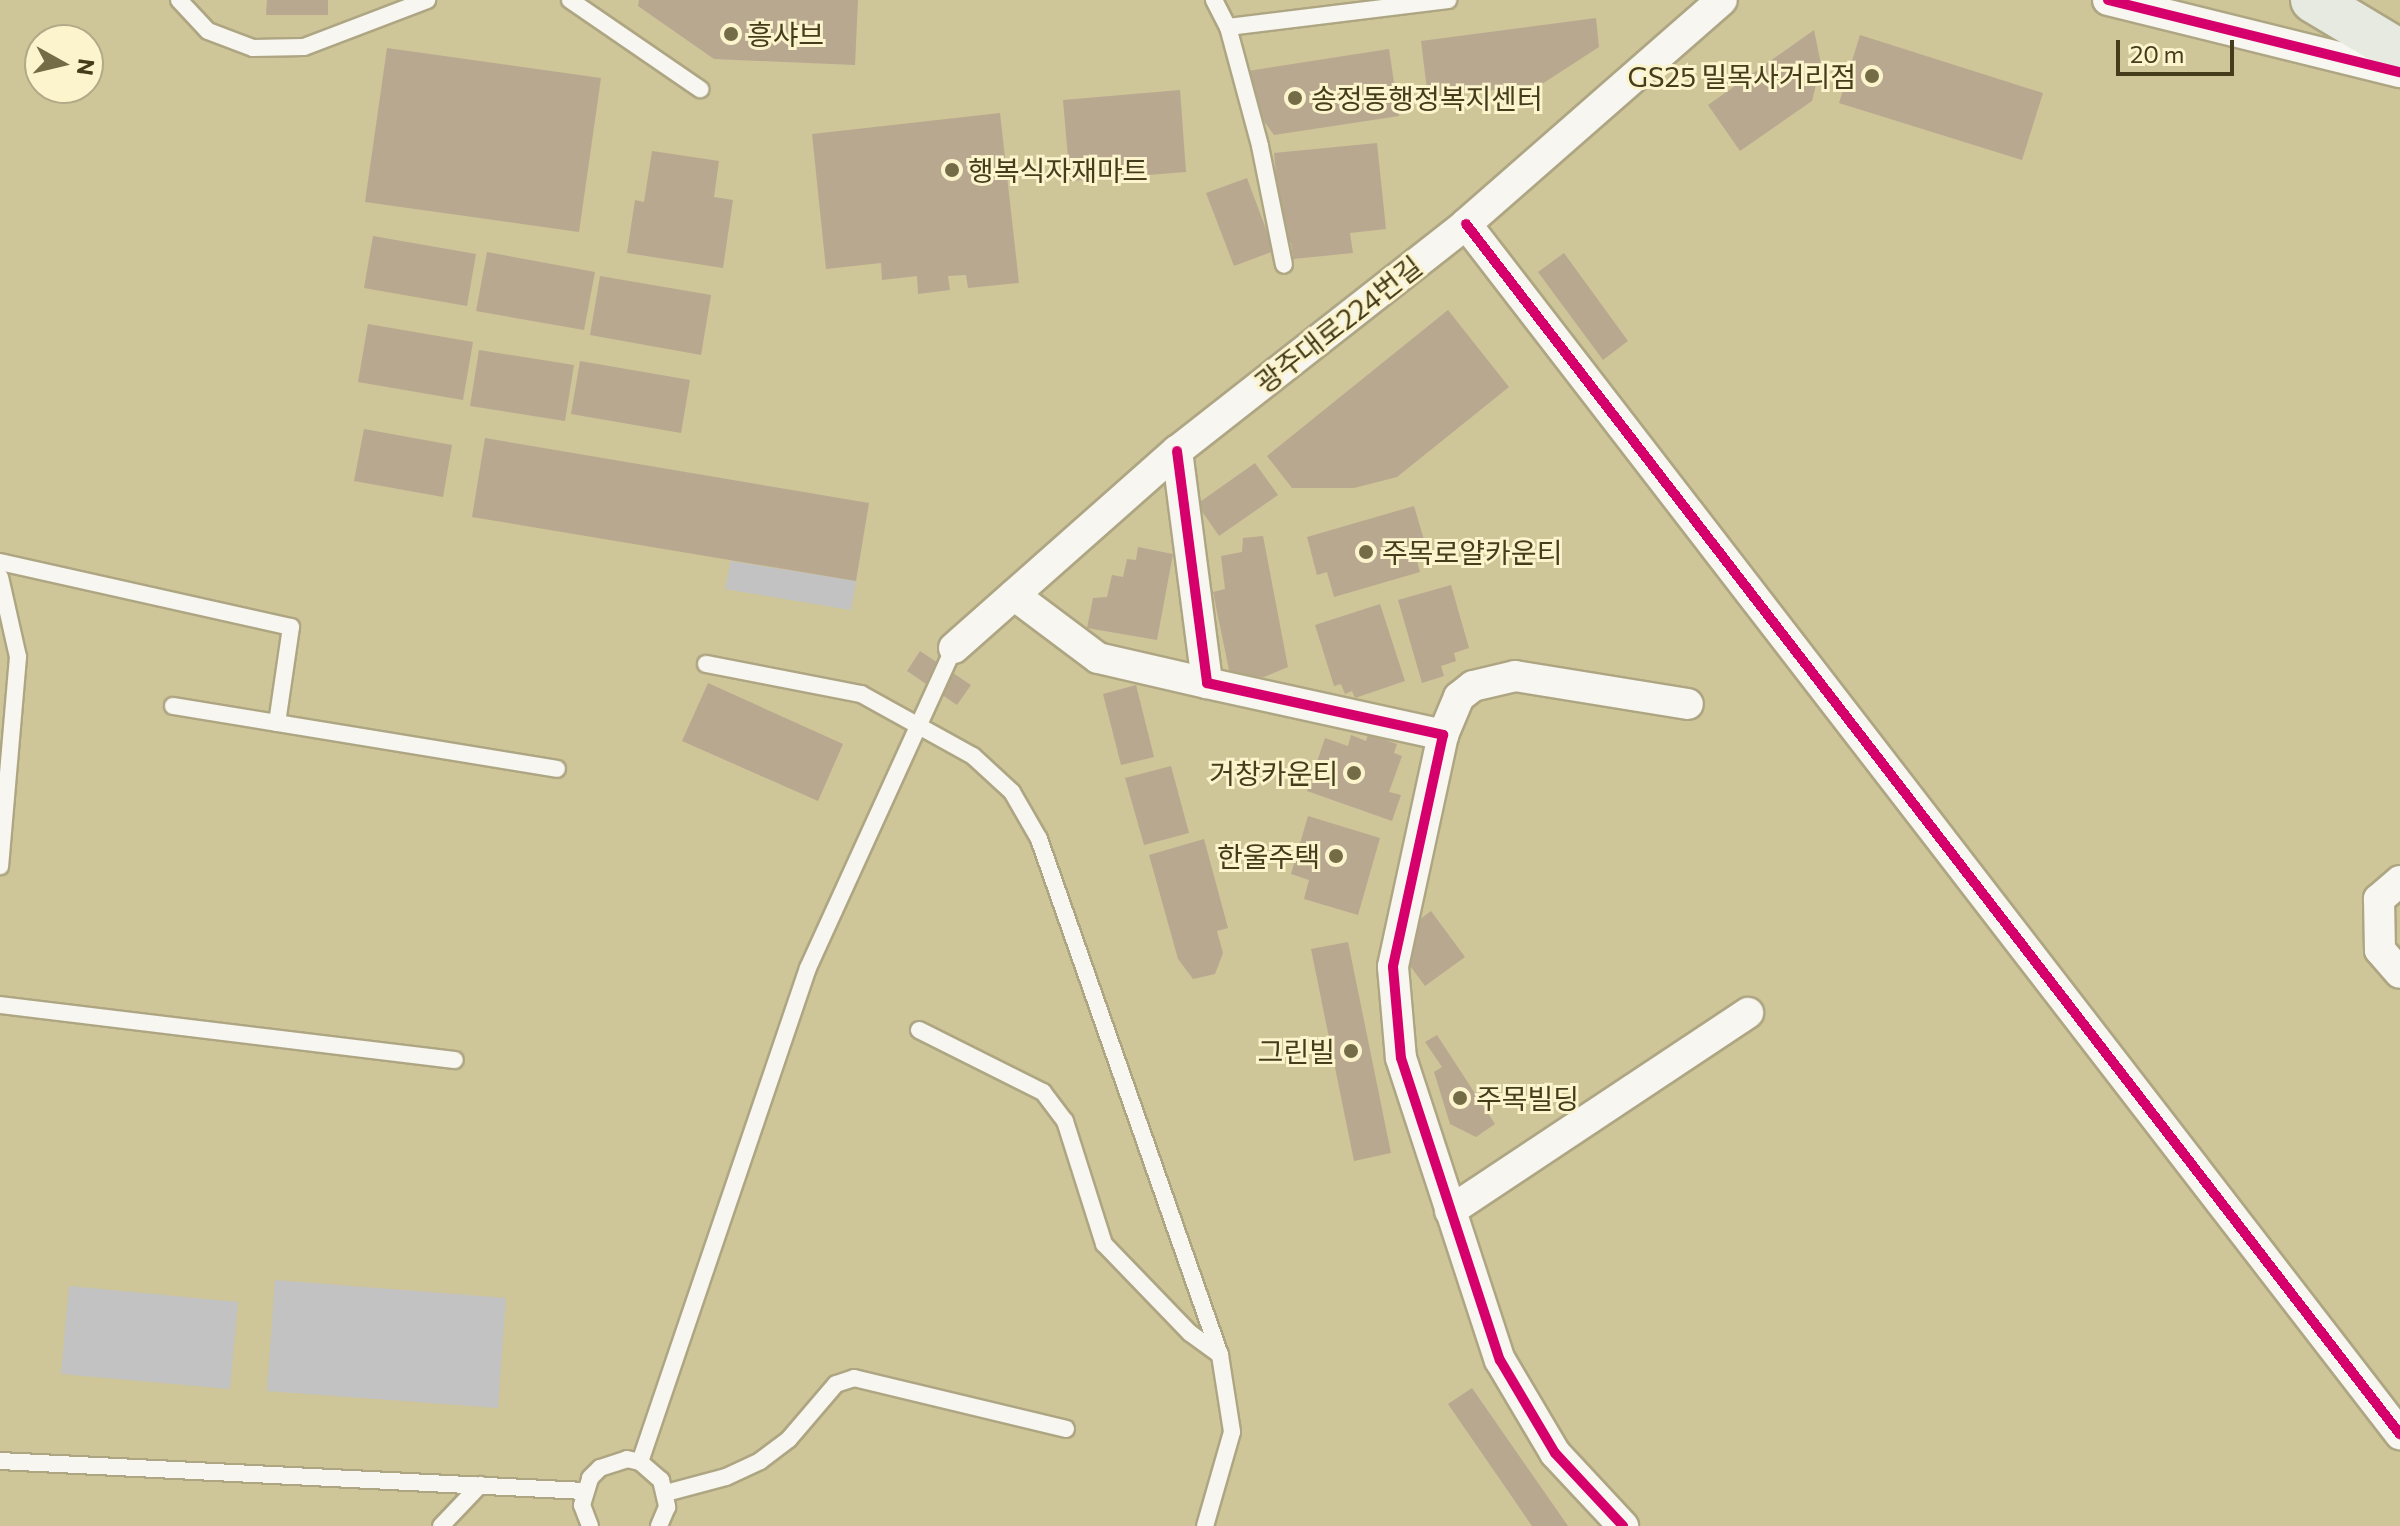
<!DOCTYPE html>
<html>
<head>
<meta charset="utf-8">
<style>
	body { margin:0 }
	#map { position:relative; width:2400px; height:1526px; overflow:hidden; background:#cec599; font-family:Commissioner,"Noto Sans KR",sans-serif }
	div>[style] { position:absolute }
	.green>* { inset:0; background:#c2c2c2 }
	.building>* { inset:0; background:#b9a890 }
	.roads { filter:drop-shadow(2px 0 #aea683) drop-shadow(-2px 0 #aea683) drop-shadow(0 2px #aea683) drop-shadow(0 -2px #aea683) }
	.lane>* { height:16px; margin:-8px; padding:0 8px; transform-origin:8px; border-radius:8px; background:#f8f6f0 }
	.street>* { height:30px; margin:-15px; padding:0 15px; transform-origin:15px; border-radius:15px; background:#f8f6f0 }
	.secondary>* { height:44px; margin:-22px; padding:0 22px; transform-origin:22px; border-radius:22px; background:#e6eae0 }
	.cycleway>* { height:10px; margin:-5px; padding:0 5px; transform-origin:5px; border-radius:5px; background:#d6006c }
	.dots>* { width:22px; height:22px; translate:-50% -50%; box-sizing:border-box; border:4px solid #fcf4cd; border-radius:50% }
	span { translate:-50% -50%; white-space:nowrap; text-align:center; line-height:1.15; -webkit-text-stroke:6px #fcf4cd; paint-order:stroke }
	.poi-label { font-size:28px; color:#443c1b }
	.left { translate:0 -50%; text-align:left }
	.right { translate:-100% -50%; text-align:right }
	.street-label { font-size:28px; color:#443c1b }
	.north { position:absolute; left:24px; top:24px; width:80px; height:80px; box-sizing:border-box; background:#fcf4cd; border:2px solid #b2aa86; border-radius:50%; rotate:98deg; font-size:22px; font-weight:700; line-height:32px; text-align:center; color:#443c1b }
	.north::after { content:''; display:block; margin:auto; width:28px; height:36px; background:#746c47; clip-path:polygon(50% 0,100% 100%,50% 72%,0 100%) }
	.scale { position:absolute; left:2116px; top:40px; width:118px; height:36px; box-sizing:border-box; border:4px solid #443c1b; border-top:0; padding-left:10px; font-size:24px; line-height:28px; white-space:nowrap; color:#443c1b; -webkit-text-stroke:6px #fcf4cd; paint-order:stroke }
</style>
</head>
<body>
<div id="map">
	<div class="green">
		<div style="clip-path:polygon(731px 561px,856px 581px,851px 610px,725px 589px)"></div>
		<div style="clip-path:polygon(275px 1280px,506px 1298px,498px 1408px,267px 1391px)"></div>
		<div style="clip-path:polygon(69px 1286px,238px 1302px,230px 1389px,61px 1374px)"></div>
	</div>
	<div class="building">
		<div style="clip-path:polygon(267px 0,328px 0,328px 15px,266px 15px)"></div>
		<div style="clip-path:polygon(639px 0,858px 0,855px 65px,714px 59px,638px 6px)"></div>
		<div style="clip-path:polygon(1596px 18px,1599px 47px,1542px 84px,1428px 98px,1421px 41px)"></div>
		<div style="clip-path:polygon(1814px 30px,1821px 64px,1812px 101px,1740px 151px,1708px 105px)"></div>
		<div style="clip-path:polygon(1860px 35px,2043px 93px,2022px 160px,1839px 103px)"></div>
		<div style="clip-path:polygon(387px 48px,601px 78px,579px 232px,365px 202px)"></div>
		<div style="clip-path:polygon(1389px 49px,1399px 116px,1274px 135px,1253px 106px,1248px 71px)"></div>
		<div style="clip-path:polygon(1180px 90px,1186px 172px,1070px 181px,1063px 100px)"></div>
		<div style="clip-path:polygon(1000px 113px,1019px 283px,968px 288px,966px 275px,948px 276px,950px 290px,918px 294px,917px 276px,882px 280px,881px 263px,826px 269px,812px 134px)"></div>
		<div style="clip-path:polygon(1377px 143px,1386px 229px,1350px 233px,1353px 253px,1293px 259px,1291px 243px,1283px 244px,1274px 153px)"></div>
		<div style="clip-path:polygon(652px 151px,719px 161px,714px 197px,733px 200px,723px 268px,627px 253px,635px 200px,644px 202px)"></div>
		<div style="clip-path:polygon(1247px 178px,1274px 251px,1234px 266px,1206px 193px)"></div>
		<div style="clip-path:polygon(373px 236px,476px 254px,467px 306px,364px 288px)"></div>
		<div style="clip-path:polygon(487px 252px,595px 272px,584px 330px,476px 311px)"></div>
		<div style="clip-path:polygon(1564px 253px,1628px 341px,1603px 360px,1538px 272px)"></div>
		<div style="clip-path:polygon(600px 276px,711px 295px,701px 355px,590px 335px)"></div>
		<div style="clip-path:polygon(1448px 310px,1509px 387px,1397px 477px,1354px 488px,1292px 488px,1267px 456px)"></div>
		<div style="clip-path:polygon(368px 324px,473px 342px,463px 400px,358px 382px)"></div>
		<div style="clip-path:polygon(479px 350px,574px 365px,565px 421px,470px 406px)"></div>
		<div style="clip-path:polygon(580px 361px,690px 380px,681px 433px,571px 414px)"></div>
		<div style="clip-path:polygon(364px 429px,452px 445px,443px 497px,354px 481px)"></div>
		<div style="clip-path:polygon(485px 438px,869px 503px,856px 581px,472px 517px)"></div>
		<div style="clip-path:polygon(1255px 463px,1278px 495px,1219px 536px,1197px 504px)"></div>
		<div style="clip-path:polygon(1414px 506px,1427px 550px,1415px 554px,1420px 572px,1334px 597px,1327px 572px,1317px 575px,1307px 537px)"></div>
		<div style="clip-path:polygon(1263px 536px,1288px 667px,1264px 677px,1230px 675px,1213px 592px,1225px 589px,1221px 556px,1242px 552px,1243px 538px)"></div>
		<div style="clip-path:polygon(1138px 547px,1173px 554px,1157px 640px,1087px 628px,1093px 598px,1107px 597px,1112px 575px,1123px 577px,1127px 559px,1136px 560px)"></div>
		<div style="clip-path:polygon(1451px 585px,1469px 648px,1454px 653px,1456px 661px,1441px 666px,1444px 676px,1422px 683px,1398px 600px)"></div>
		<div style="clip-path:polygon(1380px 604px,1405px 681px,1355px 698px,1352px 691px,1345px 694px,1341px 684px,1334px 686px,1315px 625px)"></div>
		<div style="clip-path:polygon(920px 651px,971px 685px,957px 705px,907px 671px)"></div>
		<div style="clip-path:polygon(708px 683px,843px 744px,818px 801px,682px 741px)"></div>
		<div style="clip-path:polygon(1136px 685px,1154px 757px,1121px 765px,1103px 694px)"></div>
		<div style="clip-path:polygon(1368px 734px,1397px 744px,1394px 753px,1402px 756px,1389px 792px,1401px 795px,1392px 821px,1307px 791px,1325px 738px,1348px 746px,1351px 735px,1366px 741px)"></div>
		<div style="clip-path:polygon(1171px 766px,1189px 833px,1144px 845px,1125px 778px)"></div>
		<div style="clip-path:polygon(1308px 816px,1380px 838px,1358px 915px,1304px 899px,1309px 880px,1291px 874px)"></div>
		<div style="clip-path:polygon(1204px 839px,1228px 928px,1217px 931px,1223px 953px,1215px 974px,1193px 979px,1178px 959px,1149px 855px)"></div>
		<div style="clip-path:polygon(1431px 911px,1465px 957px,1425px 986px,1405px 959px,1406px 944px,1417px 935px,1411px 926px)"></div>
		<div style="clip-path:polygon(1348px 942px,1391px 1153px,1354px 1161px,1311px 949px)"></div>
		<div style="clip-path:polygon(1437px 1035px,1495px 1124px,1476px 1137px,1450px 1124px,1434px 1072px,1442px 1067px,1425px 1042px)"></div>
		<div style="clip-path:polygon(1472px 1388px,1568px 1526px,1532px 1526px,1448px 1404px)"></div>
	</div>
	<div class="roads">
		<div class="lane">
			<div style="left:179px;top:0;width:42px;rotate:46.9deg"></div>
			<div style="left:208px;top:31px;width:48px;rotate:20.7deg"></div>
			<div style="left:253px;top:48px;width:51px;rotate:-1.1deg"></div>
			<div style="left:304px;top:47px;width:132px;rotate:-20.9deg"></div>
			<div style="left:570px;top:0;width:158px;rotate:34.4deg"></div>
			<div style="left:1214px;top:0;width:30px;rotate:63deg"></div>
			<div style="left:1228px;top:27px;width:123px;rotate:74.9deg"></div>
			<div style="left:1260px;top:146px;width:121px;rotate:78.6deg"></div>
			<div style="left:1228px;top:27px;width:222px;rotate:-7deg"></div>
			<div style="left:0;top:562px;width:298px;rotate:12.6deg"></div>
			<div style="left:291px;top:627px;width:97px;rotate:98.3deg"></div>
			<div style="left:0;top:577px;width:82px;rotate:77.3deg"></div>
			<div style="left:18px;top:657px;width:210px;rotate:94.9deg"></div>
			<div style="left:706px;top:664px;width:158px;rotate:11deg"></div>
			<div style="left:861px;top:694px;width:128px;rotate:29deg"></div>
			<div style="left:973px;top:756px;width:53px;rotate:42.7deg"></div>
			<div style="left:1012px;top:792px;width:54px;rotate:60.1deg"></div>
			<div style="left:1039px;top:839px;width:547px;rotate:70.67deg"></div>
			<div style="left:1220px;top:1355px;width:78px;rotate:81.1deg"></div>
			<div style="left:1232px;top:1432px;width:98px;rotate:106deg"></div>
			<div style="left:173px;top:706px;width:389px;rotate:9.3deg"></div>
			<div style="left:0;top:1005px;width:458px;rotate:6.9deg"></div>
			<div style="left:919px;top:1030px;width:139px;rotate:26.6deg"></div>
			<div style="left:1043px;top:1092px;width:36px;rotate:53deg"></div>
			<div style="left:1065px;top:1121px;width:129px;rotate:72.4deg"></div>
			<div style="left:1104px;top:1244px;width:124px;rotate:46deg"></div>
			<div style="left:1190px;top:1333px;width:37px;rotate:36deg"></div>
			<div style="left:0;top:1461px;width:585px;rotate:2.94deg"></div>
			<div style="left:640px;top:1462px;width:522px;rotate:-71.22deg"></div>
			<div style="left:808px;top:968px;width:352px;rotate:-65.5deg"></div>
			<div style="left:666px;top:1493px;width:62px;rotate:-14.9deg"></div>
			<div style="left:726px;top:1477px;width:38px;rotate:-25deg"></div>
			<div style="left:760px;top:1461px;width:36px;rotate:-37deg"></div>
			<div style="left:789px;top:1439px;width:72px;rotate:-49.5deg"></div>
			<div style="left:836px;top:1384px;width:19px;rotate:-18deg"></div>
			<div style="left:854px;top:1378px;width:218px;rotate:13.5deg"></div>
			<div style="left:441px;top:1526px;width:57px;rotate:-46.4deg"></div>
			<div style="left:590px;top:1526px;width:22px;rotate:-111deg"></div>
			<div style="left:582px;top:1505px;width:28px;rotate:-73deg"></div>
			<div style="left:590px;top:1478px;width:14px;rotate:-45deg"></div>
			<div style="left:600px;top:1468px;width:28px;rotate:-18deg"></div>
			<div style="left:627px;top:1459px;width:13px;rotate:13deg"></div>
			<div style="left:640px;top:1462px;width:28px;rotate:41deg"></div>
			<div style="left:661px;top:1480px;width:28px;rotate:77deg"></div>
			<div style="left:667px;top:1507px;width:21px;rotate:113deg"></div>
		</div>
		<div class="street">
			<div style="left:2108px;top:0;width:301px;rotate:13.9deg"></div>
			<div style="left:1466px;top:224px;width:1529px;rotate:52.34deg"></div>
			<div style="left:1177px;top:451px;width:234px;rotate:82.6deg"></div>
			<div style="left:1207px;top:683px;width:242px;rotate:12.4deg"></div>
			<div style="left:1443px;top:735px;width:237px;rotate:102.2deg"></div>
			<div style="left:1393px;top:967px;width:91px;rotate:85deg"></div>
			<div style="left:1401px;top:1058px;width:318px;rotate:71.9deg"></div>
			<div style="left:1500px;top:1360px;width:108px;rotate:59.4deg"></div>
			<div style="left:1555px;top:1453px;width:100px;rotate:47deg"></div>
			<div style="left:1014px;top:595px;width:105px;rotate:36.9deg"></div>
			<div style="left:1098px;top:658px;width:112px;rotate:12.9deg"></div>
			<div style="left:954px;top:648px;width:298px;rotate:-41.5deg"></div>
			<div style="left:1177px;top:451px;width:367px;rotate:-38.1deg"></div>
			<div style="left:1466px;top:224px;width:340px;rotate:-41.2deg"></div>
			<div style="left:1443px;top:735px;width:41px;rotate:-67.2deg"></div>
			<div style="left:1459px;top:697px;width:18px;rotate:-38deg"></div>
			<div style="left:1473px;top:686px;width:43px;rotate:-13.4deg"></div>
			<div style="left:1515px;top:676px;width:175px;rotate:9.2deg"></div>
			<div style="left:2400px;top:881px;width:28px;rotate:139deg"></div>
			<div style="left:2379px;top:899px;width:51px;rotate:88.9deg"></div>
			<div style="left:2380px;top:950px;width:30px;rotate:49deg"></div>
			<div style="left:1450px;top:1211px;width:358px;rotate:-33.6deg"></div>
		</div>
		<div class="secondary">
			<div style="left:2313px;top:0;width:101px;rotate:30.9deg"></div>
		</div>
	</div>
	<div class="cycleway">
		<div style="left:2108px;top:0;width:301px;rotate:13.9deg"></div>
		<div style="left:1466px;top:224px;width:1529px;rotate:52.34deg"></div>
		<div style="left:1177px;top:451px;width:234px;rotate:82.6deg"></div>
		<div style="left:1207px;top:683px;width:242px;rotate:12.4deg"></div>
		<div style="left:1443px;top:735px;width:237px;rotate:102.2deg"></div>
		<div style="left:1393px;top:967px;width:91px;rotate:85deg"></div>
		<div style="left:1401px;top:1058px;width:318px;rotate:71.9deg"></div>
		<div style="left:1500px;top:1360px;width:108px;rotate:59.4deg"></div>
		<div style="left:1555px;top:1453px;width:100px;rotate:47deg"></div>
	</div>
	<div class="dots">
		<div style="left:731px;top:34px;background:#746c47"></div>
		<div style="left:1872px;top:76px;background:#746c47"></div>
		<div style="left:1295px;top:98px;background:#746c47"></div>
		<div style="left:952px;top:170px;background:#746c47"></div>
		<div style="left:1366px;top:552px;background:#746c47"></div>
		<div style="left:1354px;top:773px;background:#746c47"></div>
		<div style="left:1336px;top:856px;background:#746c47"></div>
		<div style="left:1351px;top:1051px;background:#746c47"></div>
		<div style="left:1460px;top:1098px;background:#746c47"></div>
	</div>
	<div class="poi-label">
		<span class="left" style="left:747px;top:34px">흥샤브</span>
		<span class="right" style="left:1856px;top:76px">GS25 밀목사거리점</span>
		<span class="left" style="left:1311px;top:98px">송정동행정복지센터</span>
		<span class="left" style="left:968px;top:170px">행복식자재마트</span>
		<span class="left" style="left:1382px;top:552px">주목로얄카운티</span>
		<span class="right" style="left:1338px;top:773px">거창카운티</span>
		<span class="right" style="left:1320px;top:856px">한울주택</span>
		<span class="right" style="left:1335px;top:1051px">그린빌</span>
		<span class="left" style="left:1476px;top:1098px">주목빌딩</span>
	</div>
	<div class="street-label">
		<span style="left:1338px;top:324px;rotate:-38deg">광주대로224번길</span>
	</div>
	<div class="north">N</div>
	<div class="scale">20 m</div>
</div>
</body>
</html>
